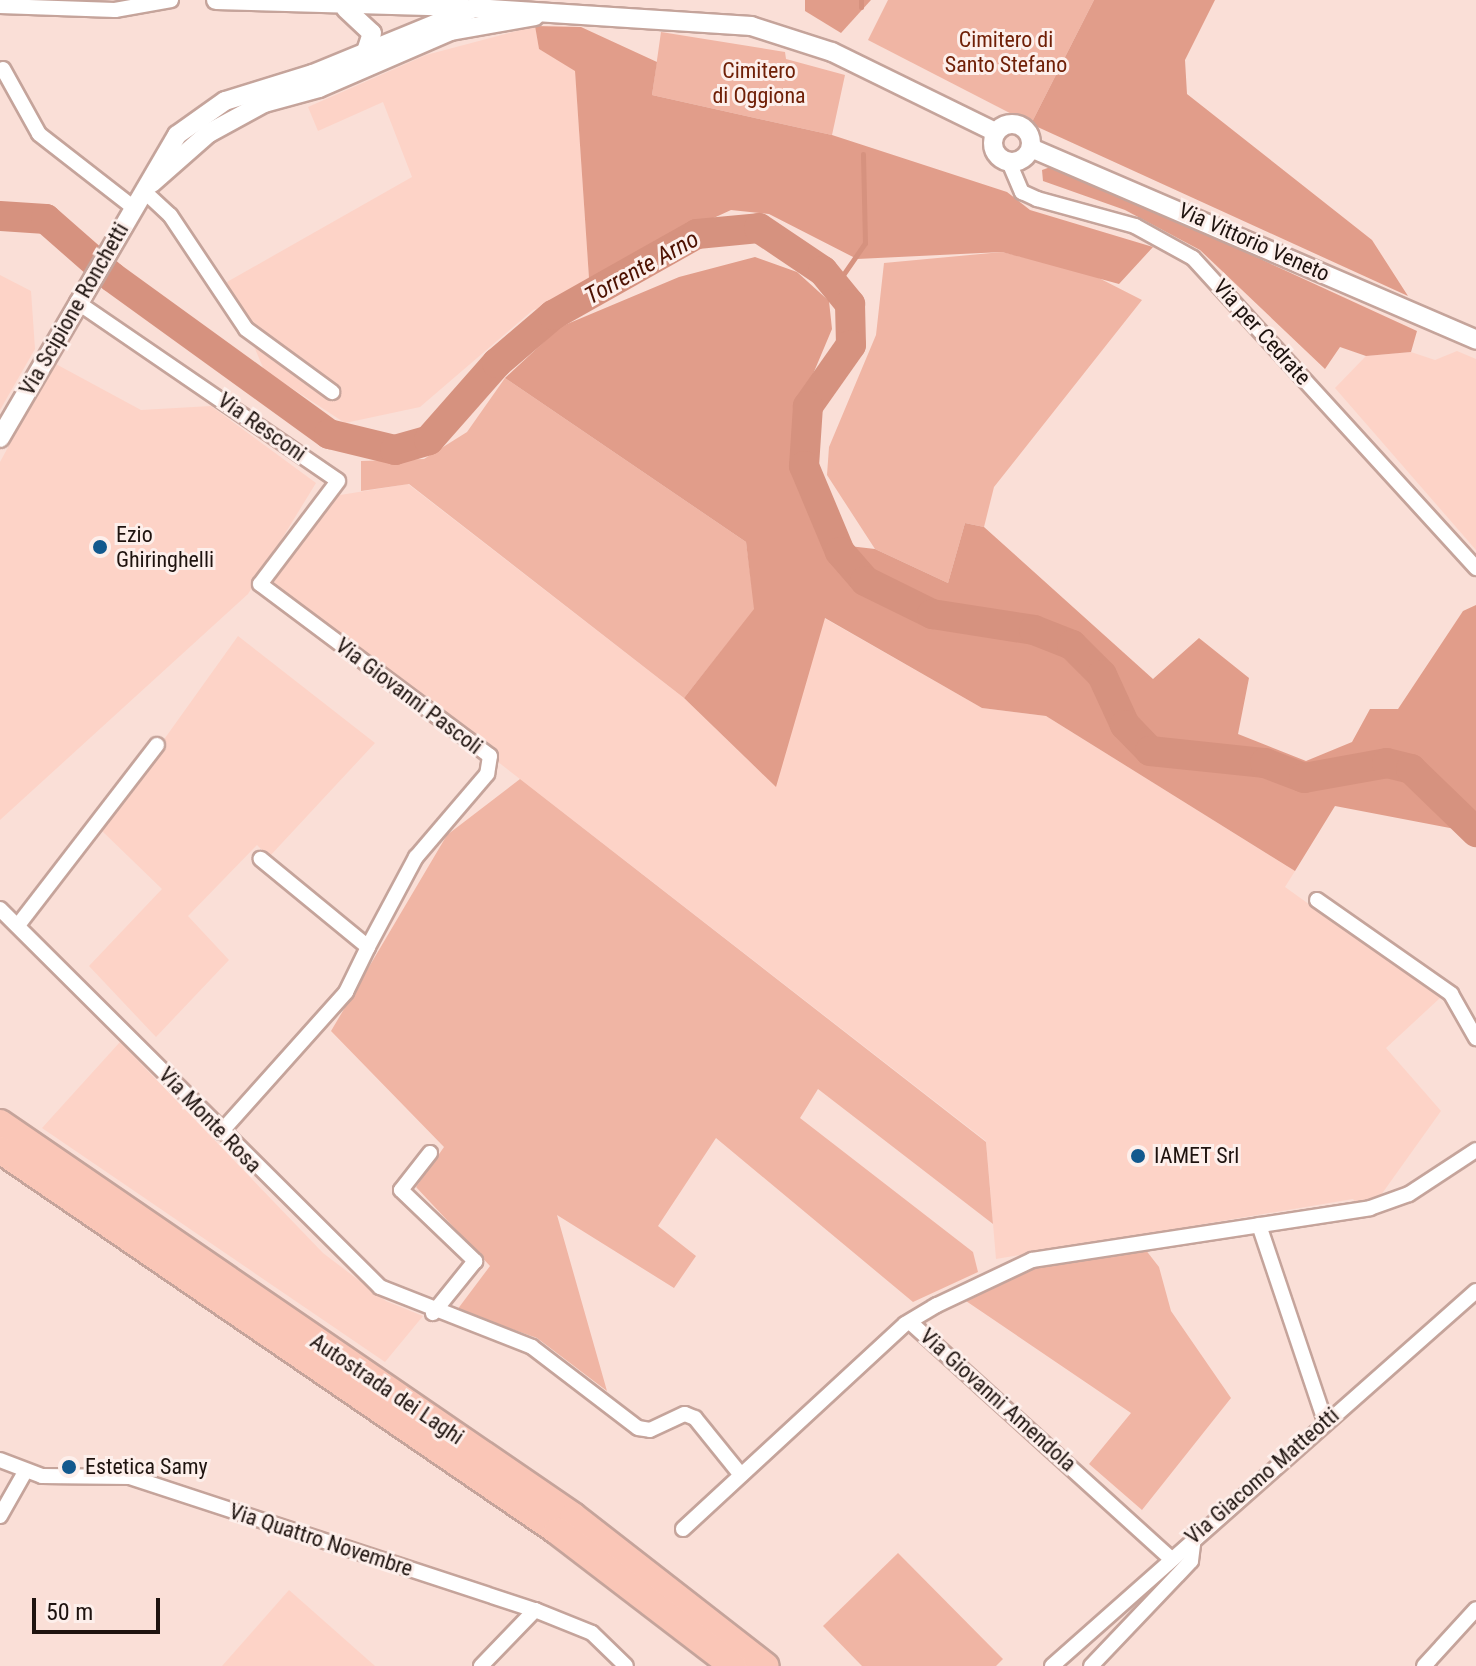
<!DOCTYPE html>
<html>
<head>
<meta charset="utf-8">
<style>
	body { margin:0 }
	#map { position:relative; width:1476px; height:1666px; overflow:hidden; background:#fadfd7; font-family:"Roboto Condensed",sans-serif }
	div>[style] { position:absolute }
	.built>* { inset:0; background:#fdd3c7 }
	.green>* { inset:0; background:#f0b5a4 }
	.forest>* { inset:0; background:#e19d8a }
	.stream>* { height:5px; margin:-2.5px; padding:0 2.5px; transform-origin:2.5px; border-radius:2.5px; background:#d6927f }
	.river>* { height:30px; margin:-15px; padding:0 15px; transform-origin:15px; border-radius:15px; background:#d6927f }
	.roads { filter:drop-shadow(2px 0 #c5a49b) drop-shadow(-2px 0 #c5a49b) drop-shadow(0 2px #c5a49b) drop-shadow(0 -2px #c5a49b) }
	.minor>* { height:14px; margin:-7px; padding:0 7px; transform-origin:7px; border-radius:7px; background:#fff }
	.tertiary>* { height:18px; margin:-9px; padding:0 9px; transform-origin:9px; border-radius:9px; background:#fff }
	.tertiary>.ring { margin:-9px; padding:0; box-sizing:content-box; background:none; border:18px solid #fff; border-radius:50% }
	.motorway>* { height:26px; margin:-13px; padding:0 13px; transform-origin:13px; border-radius:13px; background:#fac6b7 }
	.dots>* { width:22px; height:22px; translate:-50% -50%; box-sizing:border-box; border:4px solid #fdefeb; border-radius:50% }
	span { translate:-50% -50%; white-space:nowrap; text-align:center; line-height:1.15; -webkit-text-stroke:6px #fdefeb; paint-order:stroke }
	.park-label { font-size:22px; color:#702007 }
	.street-label { font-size:22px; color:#1e130f }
	.poi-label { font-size:22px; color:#1e130f }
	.left { translate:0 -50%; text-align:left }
	.water-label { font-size:24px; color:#4d1101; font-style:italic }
	.scale { position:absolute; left:32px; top:1598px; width:128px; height:36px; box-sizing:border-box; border:4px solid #1e130f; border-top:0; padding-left:10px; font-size:24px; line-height:28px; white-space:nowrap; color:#1e130f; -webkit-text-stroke:6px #fdefeb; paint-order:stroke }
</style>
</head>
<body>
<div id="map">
	<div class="built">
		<div style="clip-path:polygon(535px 26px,539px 49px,575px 70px,590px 293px,533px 310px,420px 407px,345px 423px,264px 370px,227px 282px,412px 177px,383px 102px,318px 131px,308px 107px,426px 55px)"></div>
		<div style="clip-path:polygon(0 275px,31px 291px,35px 349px,0 410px)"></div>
		<div style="clip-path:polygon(1457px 351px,1476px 359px,1476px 550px,1335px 388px,1366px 356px,1411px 352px,1435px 360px)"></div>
		<div style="clip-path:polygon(54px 363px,141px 410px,211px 406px,316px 483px,248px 594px,0 820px,0 462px)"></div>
		<div style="clip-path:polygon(408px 484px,684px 698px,775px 786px,824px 618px,982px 708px,1046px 716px,1295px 871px,1285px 887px,1440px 998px,1386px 1048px,1441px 1111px,1381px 1195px,1359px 1206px,1353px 1199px,996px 1259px,986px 1141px,269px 584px,334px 496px)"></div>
		<div style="clip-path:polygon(238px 636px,375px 743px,269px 857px,257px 845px,188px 916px,229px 960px,156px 1037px,89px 966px,162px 889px,100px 829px)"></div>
		<div style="clip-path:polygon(120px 1042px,323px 1253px,386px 1301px,423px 1316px,385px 1362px,42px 1128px)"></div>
		<div style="clip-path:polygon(289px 1590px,375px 1666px,222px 1666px)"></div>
	</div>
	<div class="green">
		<div style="clip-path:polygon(888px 0,1094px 0,1031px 124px,868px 40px)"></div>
		<div style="clip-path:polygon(661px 32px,785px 52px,786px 59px,845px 75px,832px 135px,652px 95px)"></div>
		<div style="clip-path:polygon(1002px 252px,1089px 273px,1142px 300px,994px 487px,984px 527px,965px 523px,948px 583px,875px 549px,827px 475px,829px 447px,876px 335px,884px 263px)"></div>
		<div style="clip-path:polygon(505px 378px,746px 542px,755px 609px,684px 698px,409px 484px,361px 491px,361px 461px,424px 459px,467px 432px)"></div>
		<div style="clip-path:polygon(520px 779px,986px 1142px,993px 1224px,818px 1089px,800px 1118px,973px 1252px,978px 1272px,913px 1302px,716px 1138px,658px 1226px,696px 1256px,674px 1288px,557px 1215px,607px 1391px,537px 1338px,457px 1310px,490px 1266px,416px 1187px,444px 1147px,331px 1031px,447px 835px)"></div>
		<div style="clip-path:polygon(1145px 1249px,1159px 1267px,1171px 1311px,1231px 1398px,1142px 1510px,1089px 1464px,1131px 1413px,966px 1301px,1034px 1266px)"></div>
		<div style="clip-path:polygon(898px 1553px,1003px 1659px,996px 1666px,862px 1666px,823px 1626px)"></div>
	</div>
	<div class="forest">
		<div style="clip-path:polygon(805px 0,871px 0,841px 33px,805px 11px)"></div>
		<div style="clip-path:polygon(1094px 0,1215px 0,1185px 60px,1187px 94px,1372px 240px,1408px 296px,1031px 124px)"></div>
		<div style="clip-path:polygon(535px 26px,581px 27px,657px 62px,652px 95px,832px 135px,1007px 192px,1030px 210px,1153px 247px,1119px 284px,1002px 252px,857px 259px,769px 214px,731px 210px,646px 249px,590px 293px,575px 71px,539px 49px)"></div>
		<div style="clip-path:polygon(1056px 165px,1417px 331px,1411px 352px,1366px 356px,1340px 347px,1325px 369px,1200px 250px,1125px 210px,1043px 181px,1042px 170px)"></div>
		<div style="clip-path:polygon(755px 257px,797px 272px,829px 301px,832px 329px,792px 424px,797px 478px,823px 543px,875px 549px,948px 583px,965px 523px,984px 527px,1153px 679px,1199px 638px,1249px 678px,1238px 734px,1306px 761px,1352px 742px,1370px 709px,1398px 709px,1463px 611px,1476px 605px,1476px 833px,1335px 806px,1295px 871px,1046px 716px,982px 708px,825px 618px,776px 787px,684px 698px,754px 609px,746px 542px,505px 378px,560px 327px,679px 277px)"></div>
	</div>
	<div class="stream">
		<div style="left:861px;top:0;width:7px;rotate:90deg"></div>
		<div style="left:836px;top:285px;width:51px;rotate:-55.4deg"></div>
		<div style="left:865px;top:243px;width:89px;rotate:-91.3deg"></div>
	</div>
	<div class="river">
		<div style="left:0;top:216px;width:46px;rotate:3.7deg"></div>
		<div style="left:46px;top:219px;width:88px;rotate:41.3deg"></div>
		<div style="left:112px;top:277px;width:268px;rotate:35.9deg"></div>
		<div style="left:329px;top:434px;width:68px;rotate:13.6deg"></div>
		<div style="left:395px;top:450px;width:35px;rotate:-16deg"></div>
		<div style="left:429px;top:440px;width:103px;rotate:-48.6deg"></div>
		<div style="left:497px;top:363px;width:74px;rotate:-40.6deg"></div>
		<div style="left:553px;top:315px;width:165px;rotate:-29.4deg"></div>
		<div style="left:697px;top:234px;width:62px;rotate:-5.5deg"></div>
		<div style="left:759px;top:228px;width:77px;rotate:33.9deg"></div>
		<div style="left:823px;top:271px;width:43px;rotate:50.7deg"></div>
		<div style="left:850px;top:304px;width:41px;rotate:88.6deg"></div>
		<div style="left:851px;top:345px;width:75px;rotate:125.2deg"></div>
		<div style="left:808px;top:406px;width:60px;rotate:93.8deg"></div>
		<div style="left:804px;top:466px;width:93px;rotate:67.3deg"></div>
		<div style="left:840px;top:552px;width:38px;rotate:49deg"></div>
		<div style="left:865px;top:581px;width:75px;rotate:26.2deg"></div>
		<div style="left:932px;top:614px;width:103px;rotate:8.9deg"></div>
		<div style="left:1034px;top:630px;width:41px;rotate:21.5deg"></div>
		<div style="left:1072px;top:645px;width:42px;rotate:45deg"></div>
		<div style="left:1102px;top:675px;width:55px;rotate:65.3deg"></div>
		<div style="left:1125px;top:725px;width:36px;rotate:46deg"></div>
		<div style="left:1150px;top:751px;width:116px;rotate:6deg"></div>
		<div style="left:1265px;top:763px;width:42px;rotate:21deg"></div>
		<div style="left:1304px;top:778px;width:84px;rotate:-10.2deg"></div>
		<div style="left:1387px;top:763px;width:25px;rotate:14deg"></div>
		<div style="left:1411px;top:769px;width:91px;rotate:44.1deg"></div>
	</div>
	<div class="roads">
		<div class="minor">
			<div style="left:0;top:6px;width:115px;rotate:2deg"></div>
			<div style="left:115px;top:10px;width:57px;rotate:-10.1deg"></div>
			<div style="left:3px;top:69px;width:74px;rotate:61deg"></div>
			<div style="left:39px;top:134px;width:120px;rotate:37.9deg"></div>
			<div style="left:1009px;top:162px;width:33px;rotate:67deg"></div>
			<div style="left:1022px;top:192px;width:17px;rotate:25deg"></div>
			<div style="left:1037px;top:199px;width:102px;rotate:15.4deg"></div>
			<div style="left:1135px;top:226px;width:66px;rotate:28.9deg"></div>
			<div style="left:1193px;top:258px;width:420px;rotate:47.6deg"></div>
			<div style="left:145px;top:192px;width:34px;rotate:43deg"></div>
			<div style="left:170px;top:215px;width:137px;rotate:56.3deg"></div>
			<div style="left:246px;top:329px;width:107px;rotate:36.2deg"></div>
			<div style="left:77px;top:302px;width:316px;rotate:34.4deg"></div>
			<div style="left:338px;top:481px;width:129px;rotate:127.1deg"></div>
			<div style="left:260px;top:584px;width:287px;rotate:36.8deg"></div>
			<div style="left:490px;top:756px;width:18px;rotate:99deg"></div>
			<div style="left:487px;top:774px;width:109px;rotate:130.5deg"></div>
			<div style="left:416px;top:857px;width:102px;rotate:118.1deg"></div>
			<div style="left:1317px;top:900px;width:164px;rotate:35deg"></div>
			<div style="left:1451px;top:994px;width:51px;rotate:60.4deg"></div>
			<div style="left:0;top:909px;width:536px;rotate:44.85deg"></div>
			<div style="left:380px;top:1287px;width:163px;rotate:21.5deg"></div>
			<div style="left:532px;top:1347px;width:133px;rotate:37.4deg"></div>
			<div style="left:638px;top:1428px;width:12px;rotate:9deg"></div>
			<div style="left:650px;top:1430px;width:38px;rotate:-25deg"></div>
			<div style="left:685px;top:1414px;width:11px;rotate:22deg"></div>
			<div style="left:695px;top:1418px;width:73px;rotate:51.1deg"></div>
			<div style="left:19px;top:924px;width:226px;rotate:-52.4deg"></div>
			<div style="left:221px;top:1132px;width:188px;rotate:-48.2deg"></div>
			<div style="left:346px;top:992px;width:50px;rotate:-63.9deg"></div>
			<div style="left:368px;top:947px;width:139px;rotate:-140.6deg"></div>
			<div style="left:430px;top:1153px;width:47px;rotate:128.1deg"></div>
			<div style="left:401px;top:1190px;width:103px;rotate:43.8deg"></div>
			<div style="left:475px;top:1261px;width:67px;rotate:128.9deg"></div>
			<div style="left:1259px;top:1225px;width:207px;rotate:71.4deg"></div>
			<div style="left:911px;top:1323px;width:348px;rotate:42.2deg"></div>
			<div style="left:0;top:1460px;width:45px;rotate:20.9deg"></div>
			<div style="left:42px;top:1476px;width:88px;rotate:0.7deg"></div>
			<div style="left:130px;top:1477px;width:426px;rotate:18.2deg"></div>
			<div style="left:535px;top:1610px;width:61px;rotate:22deg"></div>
			<div style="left:592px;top:1633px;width:47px;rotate:44.1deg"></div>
			<div style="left:0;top:1516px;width:51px;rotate:-60.4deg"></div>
			<div style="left:683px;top:1529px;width:302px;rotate:-42.7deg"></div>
			<div style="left:905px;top:1324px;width:37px;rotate:-31deg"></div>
			<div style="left:937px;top:1305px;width:105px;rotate:-25.3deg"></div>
			<div style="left:1032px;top:1260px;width:342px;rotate:-8.7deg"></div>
			<div style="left:1370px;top:1208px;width:41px;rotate:-19.7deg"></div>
			<div style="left:1409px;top:1194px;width:80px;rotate:-33.3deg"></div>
			<div style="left:481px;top:1666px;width:78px;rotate:-46deg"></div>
			<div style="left:1052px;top:1666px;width:566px;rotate:-41.49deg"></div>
			<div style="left:1091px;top:1666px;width:145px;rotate:-46.4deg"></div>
			<div style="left:1191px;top:1561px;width:26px;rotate:-83deg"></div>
			<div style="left:1424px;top:1666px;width:77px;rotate:-47.6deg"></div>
		</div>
		<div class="tertiary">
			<div style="left:216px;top:0;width:247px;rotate:1.6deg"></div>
			<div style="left:346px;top:9px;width:35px;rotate:43deg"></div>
			<div style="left:372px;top:33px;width:20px;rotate:108deg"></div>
			<div class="ring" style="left:993px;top:124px;width:20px;height:20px"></div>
			<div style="left:1031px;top:148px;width:485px;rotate:23.3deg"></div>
			<div style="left:152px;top:183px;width:76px;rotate:-41.3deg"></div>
			<div style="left:209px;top:133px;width:63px;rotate:-28.6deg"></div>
			<div style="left:264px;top:103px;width:57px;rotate:-15.3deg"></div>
			<div style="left:319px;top:88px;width:144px;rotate:-23.4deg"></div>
			<div style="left:451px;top:31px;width:85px;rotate:-10.1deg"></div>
			<div style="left:0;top:438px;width:351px;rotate:-59.7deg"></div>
			<div style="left:177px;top:135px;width:59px;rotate:-35.3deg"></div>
			<div style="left:225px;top:101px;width:92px;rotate:-17.1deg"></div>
			<div style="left:313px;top:74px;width:174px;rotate:-22.3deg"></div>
			<div style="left:474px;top:8px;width:278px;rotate:3.7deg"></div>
			<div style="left:751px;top:26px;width:85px;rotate:17.8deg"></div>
			<div style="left:832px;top:52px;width:182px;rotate:26.1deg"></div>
		</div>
		<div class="motorway">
			<div style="left:0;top:1123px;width:695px;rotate:34.44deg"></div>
			<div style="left:573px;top:1516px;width:244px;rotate:37.9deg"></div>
			<div style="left:0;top:1150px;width:675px;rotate:34.37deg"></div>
			<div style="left:557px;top:1531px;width:222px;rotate:37.5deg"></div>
		</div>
	</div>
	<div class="dots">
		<div style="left:100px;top:547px;background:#12598e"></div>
		<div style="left:1138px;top:1156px;background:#12598e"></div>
		<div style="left:69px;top:1467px;background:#12598e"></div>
	</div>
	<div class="park-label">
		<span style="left:1006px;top:52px">Cimitero di<br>Santo Stefano</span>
		<span style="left:759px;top:83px">Cimitero<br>di Oggiona</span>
	</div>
	<div class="street-label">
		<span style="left:1254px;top:242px;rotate:24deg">Via Vittorio Veneto</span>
		<span style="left:74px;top:309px;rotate:-60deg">Via Scipione Ronchetti</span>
		<span style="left:1262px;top:332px;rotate:48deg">Via per Cedrate</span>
		<span style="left:262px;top:427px;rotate:35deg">Via Resconi</span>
		<span style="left:409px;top:696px;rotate:37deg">Via Giovanni Pascoli</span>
		<span style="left:210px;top:1120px;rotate:46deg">Via Monte Rosa</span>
		<span style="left:387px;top:1389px;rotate:34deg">Autostrada dei Laghi</span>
		<span style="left:998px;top:1400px;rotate:42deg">Via Giovanni Amendola</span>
		<span style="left:1262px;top:1476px;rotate:-41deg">Via Giacomo Matteotti</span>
		<span style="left:321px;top:1540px;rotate:18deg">Via Quattro Novembre</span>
	</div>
	<div class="poi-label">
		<span class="left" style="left:116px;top:547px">Ezio<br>Ghiringhelli</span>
		<span class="left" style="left:1154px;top:1156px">IAMET Srl</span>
		<span class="left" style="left:85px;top:1467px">Estetica Samy</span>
	</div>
	<div class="water-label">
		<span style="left:642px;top:268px;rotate:-29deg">Torrente Arno</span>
	</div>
	<div class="scale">50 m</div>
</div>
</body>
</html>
